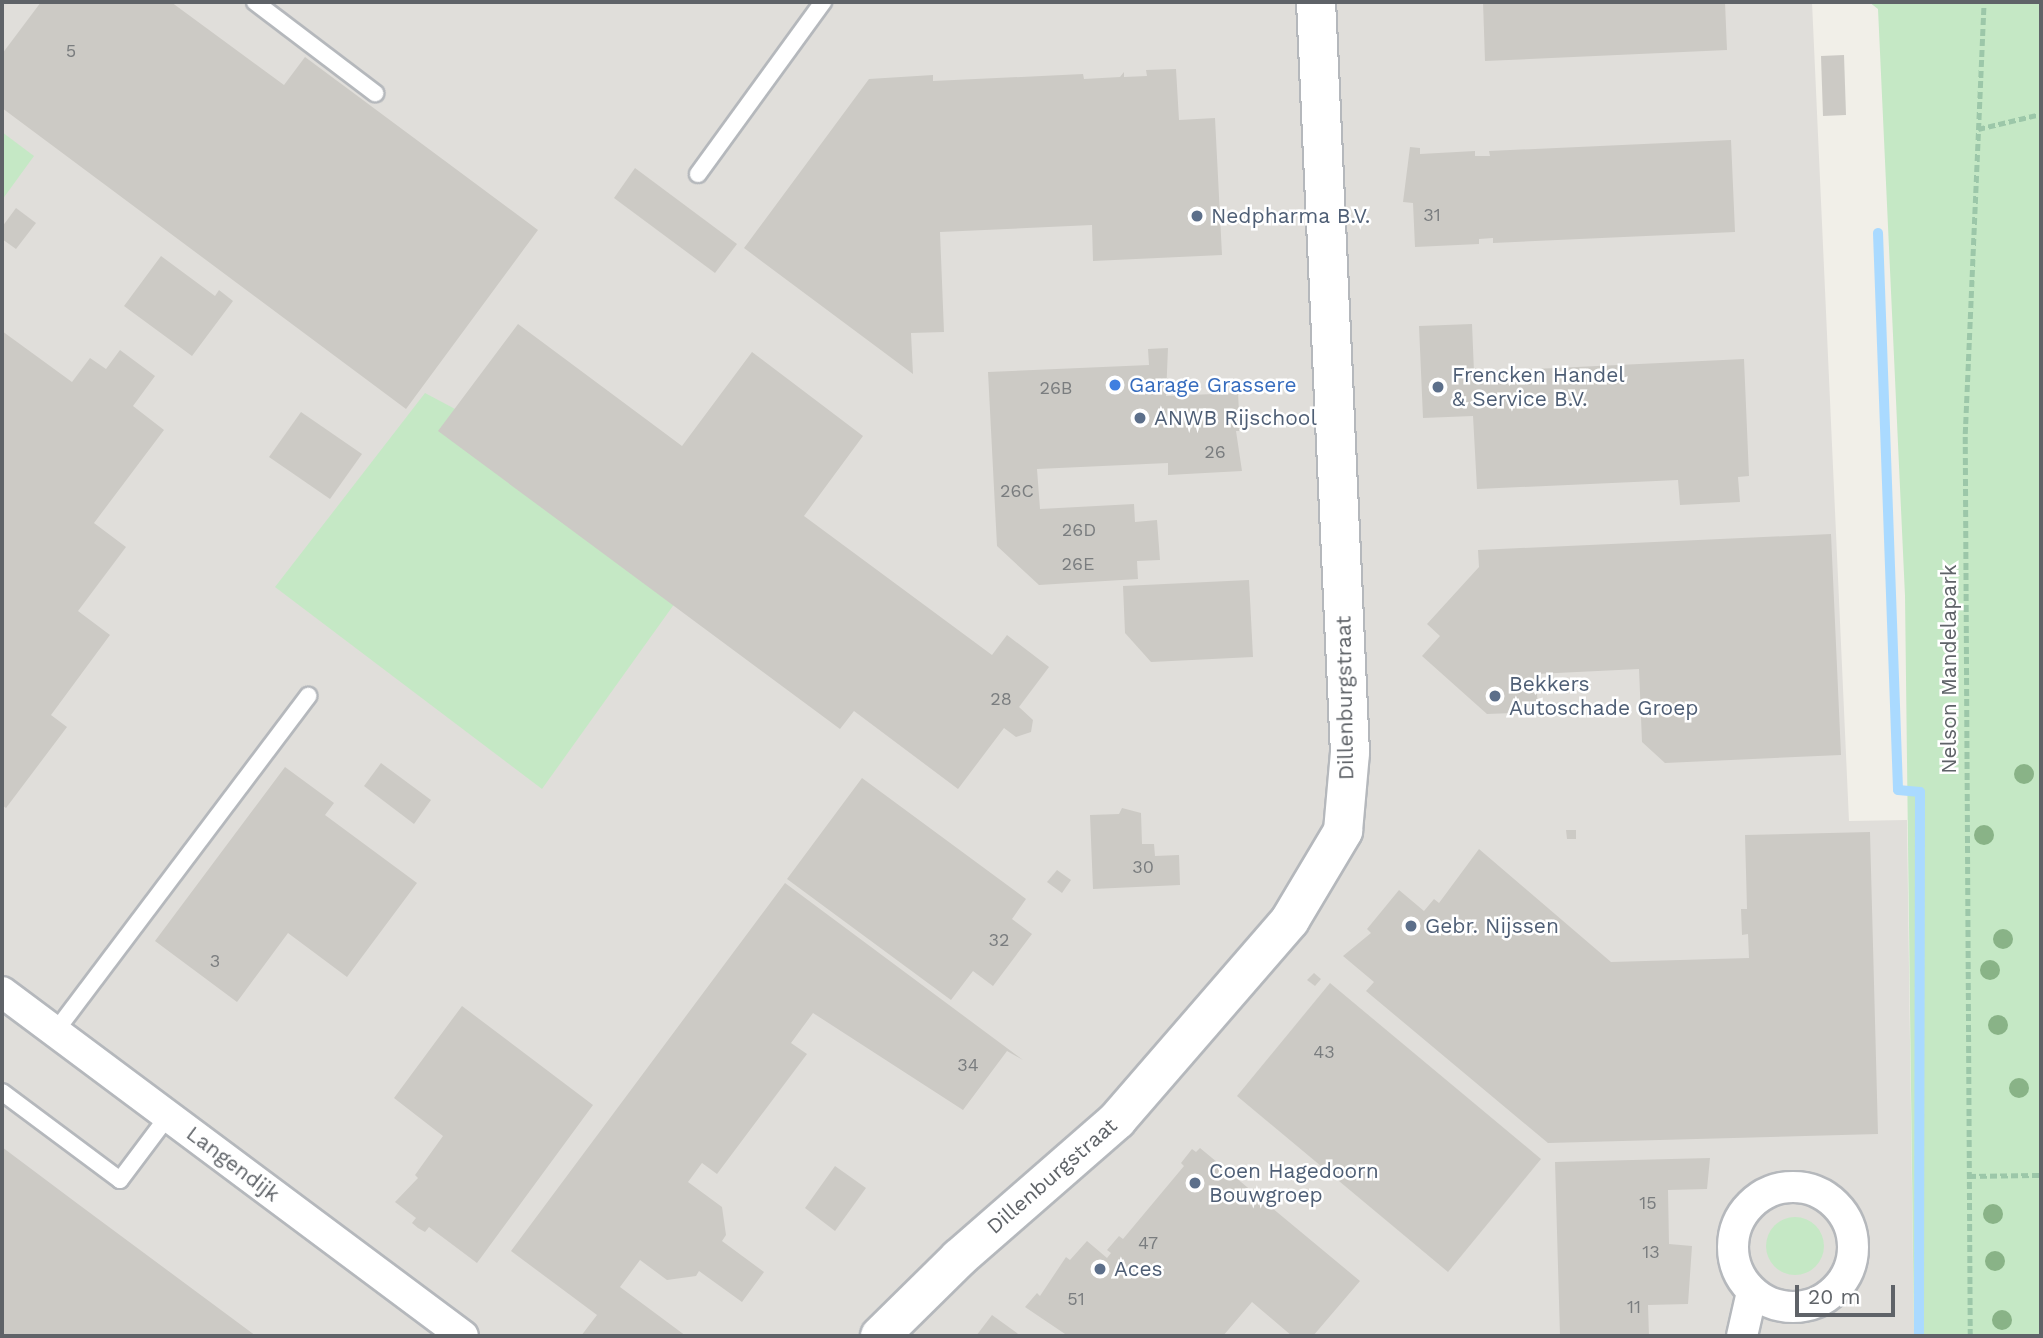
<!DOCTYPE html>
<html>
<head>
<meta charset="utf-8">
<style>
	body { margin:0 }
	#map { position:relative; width:2043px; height:1338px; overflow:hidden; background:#f1efe8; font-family:"Work Sans",sans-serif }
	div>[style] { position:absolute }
	.industrial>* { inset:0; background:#e0deda }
	.green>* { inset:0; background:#c5e8c5 }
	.round { border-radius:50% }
	.stream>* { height:10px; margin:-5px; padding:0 5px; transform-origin:5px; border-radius:5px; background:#aadaff }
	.building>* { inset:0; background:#cccac5 }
	.path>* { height:4.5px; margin-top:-2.25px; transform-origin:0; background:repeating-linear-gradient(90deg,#9cc7a9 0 7px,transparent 0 10.5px) }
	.roads { filter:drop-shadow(2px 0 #b5b8bc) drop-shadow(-2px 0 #b5b8bc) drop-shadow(0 2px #b5b8bc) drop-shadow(0 -2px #b5b8bc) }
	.lane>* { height:16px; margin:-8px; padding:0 8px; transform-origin:8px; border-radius:8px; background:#fff }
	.street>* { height:30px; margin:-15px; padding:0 15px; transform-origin:15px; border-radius:15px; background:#fff }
	.street>.ring { margin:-15px; padding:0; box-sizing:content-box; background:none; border:30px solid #fff; border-radius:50% }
	.secondary>* { height:38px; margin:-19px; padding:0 19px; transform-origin:19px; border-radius:19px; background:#fff }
	.trees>* { width:20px; height:20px; margin:-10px; border-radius:50%; background:#89b387 }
	.dots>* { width:19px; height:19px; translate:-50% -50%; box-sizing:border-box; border:4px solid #fff; border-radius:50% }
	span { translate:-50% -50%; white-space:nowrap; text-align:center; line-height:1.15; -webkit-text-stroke:5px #fff; paint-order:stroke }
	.number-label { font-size:18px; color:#7a7d7f }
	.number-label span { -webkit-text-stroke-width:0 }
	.service-label { font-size:21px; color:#4e5e75 }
	.left { translate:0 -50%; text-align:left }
	.shop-label { font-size:21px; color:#366cbe }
	.street-label { font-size:21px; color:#5f6368 }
	.frame { position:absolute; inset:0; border:4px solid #5f6368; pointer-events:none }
	.scale { position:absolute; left:1795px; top:1285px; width:100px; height:32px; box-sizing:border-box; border:4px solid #5f6368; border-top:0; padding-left:9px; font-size:21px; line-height:24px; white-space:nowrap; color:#5f6368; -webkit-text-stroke:5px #fff; paint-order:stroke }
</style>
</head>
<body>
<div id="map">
	<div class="industrial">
		<div style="clip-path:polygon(2px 2px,1812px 2px,1849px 821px,1907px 820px,1914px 1336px,2px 1336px)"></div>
	</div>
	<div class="green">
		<div style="clip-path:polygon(1869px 2px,2041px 2px,2041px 1336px,1914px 1336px,1905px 596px,1878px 9px)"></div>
		<div style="clip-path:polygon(2px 132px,34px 156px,2px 200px)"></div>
		<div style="clip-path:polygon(425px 393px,472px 418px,685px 589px,542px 789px,275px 587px)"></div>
		<div class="round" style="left:1766px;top:1217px;width:58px;height:58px"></div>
	</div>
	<div class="stream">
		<div style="left:1878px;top:233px;width:557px;rotate:87.94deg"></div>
		<div style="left:1898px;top:790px;width:22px;rotate:5deg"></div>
		<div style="left:1920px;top:792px;width:544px;rotate:90.11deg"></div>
	</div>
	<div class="building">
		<div style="clip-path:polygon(41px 2px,171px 2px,284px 85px,305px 57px,538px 230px,406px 409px,2px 108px,2px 54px)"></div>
		<div style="clip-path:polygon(1483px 2px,1725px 2px,1727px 50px,1485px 61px)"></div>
		<div style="clip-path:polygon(1844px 55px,1846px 115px,1823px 116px,1821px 56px)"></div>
		<div style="clip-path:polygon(1176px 69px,1179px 120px,1215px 118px,1222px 255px,1093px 261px,1092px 225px,940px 232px,944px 332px,911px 333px,913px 374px,744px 248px,869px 79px,933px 75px,933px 81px,1083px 74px,1084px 79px,1120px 77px,1124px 72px,1124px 77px,1147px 76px,1146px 70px)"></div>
		<div style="clip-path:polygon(1731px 140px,1735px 232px,1493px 243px,1493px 238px,1479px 239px,1479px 244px,1415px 247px,1413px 203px,1403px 202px,1410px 147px,1420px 148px,1420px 154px,1475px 151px,1475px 156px,1490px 156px,1489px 151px)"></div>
		<div style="clip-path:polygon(635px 168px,737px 244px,715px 273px,614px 198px)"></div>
		<div style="clip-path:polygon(16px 208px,36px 223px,16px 249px,2px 239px,2px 227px)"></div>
		<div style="clip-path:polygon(161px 256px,215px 296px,219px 290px,233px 301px,192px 356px,124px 306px)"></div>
		<div style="clip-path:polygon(518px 324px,682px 446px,752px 352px,863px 436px,804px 516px,992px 655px,1007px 635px,1049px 667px,1019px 707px,1033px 720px,1031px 732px,1016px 737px,1004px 728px,958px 789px,854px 711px,840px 729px,438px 431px)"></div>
		<div style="clip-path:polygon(1472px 324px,1474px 372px,1744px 359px,1749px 476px,1738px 477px,1740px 502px,1680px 505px,1678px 480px,1477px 489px,1473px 416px,1423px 418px,1419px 326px)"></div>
		<div style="clip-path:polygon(2px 331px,72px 382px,90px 358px,106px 369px,120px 350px,155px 376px,133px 406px,164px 430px,94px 523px,126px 547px,78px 611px,110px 635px,51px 715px,67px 727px,6px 808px,2px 805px)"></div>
		<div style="clip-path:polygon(1168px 348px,1166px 396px,1238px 393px,1240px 431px,1236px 431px,1242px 471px,1168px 475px,1168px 463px,1037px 469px,1040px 509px,1134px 504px,1135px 522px,1157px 520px,1160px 560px,1137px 561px,1138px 579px,1039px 585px,997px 546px,988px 372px,1149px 365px,1148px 349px)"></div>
		<div style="clip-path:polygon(301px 412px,362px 454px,330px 499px,269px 457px)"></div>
		<div style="clip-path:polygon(1831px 534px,1841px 755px,1665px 763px,1642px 742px,1639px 669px,1536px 674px,1538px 712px,1487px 714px,1422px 656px,1440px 636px,1427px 624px,1479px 567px,1478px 550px)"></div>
		<div style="clip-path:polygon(1249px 580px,1253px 657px,1151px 662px,1125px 633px,1123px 586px)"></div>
		<div style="clip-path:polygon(381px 763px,431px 800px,414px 824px,364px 786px)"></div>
		<div style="clip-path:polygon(285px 767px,334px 803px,325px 815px,417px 883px,347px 977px,288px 933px,237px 1002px,155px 941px)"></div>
		<div style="clip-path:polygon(862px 778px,1026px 899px,1012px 919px,1032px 934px,993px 986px,973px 971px,951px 1000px,787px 879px)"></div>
		<div style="clip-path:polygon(1122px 808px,1141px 813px,1142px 844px,1154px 844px,1155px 856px,1179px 855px,1180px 885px,1093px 889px,1090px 815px,1119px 814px)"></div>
		<div style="clip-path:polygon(1566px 830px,1576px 830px,1576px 839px,1567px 839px)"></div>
		<div style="clip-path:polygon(1870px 832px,1878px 1134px,1548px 1143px,1366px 991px,1374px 982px,1343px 956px,1371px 933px,1367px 929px,1399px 890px,1424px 911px,1434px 899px,1439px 903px,1479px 849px,1611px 962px,1749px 958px,1748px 934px,1742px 935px,1741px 909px,1747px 909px,1745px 835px)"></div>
		<div style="clip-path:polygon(1057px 870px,1071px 880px,1062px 893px,1047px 882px)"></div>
		<div style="clip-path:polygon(785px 883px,1023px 1060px,1007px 1051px,963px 1110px,813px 1013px,791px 1043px,807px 1054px,717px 1174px,702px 1163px,688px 1182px,722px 1207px,726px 1235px,722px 1241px,764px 1272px,742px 1302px,699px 1271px,696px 1276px,667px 1280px,640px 1260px,620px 1287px,686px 1336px,581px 1336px,597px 1315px,511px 1251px)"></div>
		<div style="clip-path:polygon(1314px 973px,1321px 979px,1315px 986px,1307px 980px)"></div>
		<div style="clip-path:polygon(1330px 983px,1541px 1159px,1448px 1272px,1237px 1096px)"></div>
		<div style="clip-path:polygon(462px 1006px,593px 1105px,477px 1263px,429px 1227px,425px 1232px,418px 1228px,412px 1223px,416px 1218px,395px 1202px,418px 1178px,415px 1175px,443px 1136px,394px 1098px)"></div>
		<div style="clip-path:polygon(2px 1147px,78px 1204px,256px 1336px,2px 1336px)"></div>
		<div style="clip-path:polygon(1200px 1148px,1360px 1281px,1313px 1336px,1292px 1336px,1252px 1302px,1223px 1336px,1068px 1336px,1025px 1307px,1037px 1293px,1040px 1296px,1066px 1257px,1070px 1260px,1087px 1241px,1107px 1258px,1111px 1253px,1107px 1250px,1119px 1236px,1123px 1239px,1184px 1166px,1181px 1163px,1192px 1149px,1196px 1152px)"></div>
		<div style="clip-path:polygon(1710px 1158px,1707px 1189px,1668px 1190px,1669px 1244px,1692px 1246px,1688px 1304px,1648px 1305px,1649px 1336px,1560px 1336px,1555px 1162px)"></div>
		<div style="clip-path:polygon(835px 1166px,866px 1188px,835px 1231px,805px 1208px)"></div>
		<div style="clip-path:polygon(992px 1315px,1021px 1336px,976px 1336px)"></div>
	</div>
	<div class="path">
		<div style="left:1978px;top:129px;width:65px;rotate:-13.4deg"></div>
		<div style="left:1969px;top:1176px;width:72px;rotate:-0.8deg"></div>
		<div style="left:1970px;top:1336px;width:902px;rotate:-90.32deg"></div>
		<div style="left:1965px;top:434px;width:432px;rotate:-87.5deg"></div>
	</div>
	<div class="roads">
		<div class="lane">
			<div style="left:255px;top:2px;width:151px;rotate:37.2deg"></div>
			<div style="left:698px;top:174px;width:213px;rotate:-54deg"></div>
			<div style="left:55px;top:1032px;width:421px;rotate:-53deg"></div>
			<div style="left:2px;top:1092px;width:147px;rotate:36.7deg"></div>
			<div style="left:120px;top:1180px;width:80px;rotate:-53.1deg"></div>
		</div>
		<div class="street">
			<div style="left:2px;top:992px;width:575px;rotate:36.73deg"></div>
			<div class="ring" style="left:1733px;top:1187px;width:90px;height:90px"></div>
			<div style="left:1742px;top:1336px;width:45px;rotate:-77.2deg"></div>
		</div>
		<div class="secondary">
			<div style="left:880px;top:1336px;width:111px;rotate:-44.6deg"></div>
			<div style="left:959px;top:1258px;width:210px;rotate:-41.1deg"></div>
			<div style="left:1117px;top:1120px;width:264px;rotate:-49.1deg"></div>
			<div style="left:1290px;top:920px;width:104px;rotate:-59.2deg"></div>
			<div style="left:1343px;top:831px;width:78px;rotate:-84.9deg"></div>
			<div style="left:1350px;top:753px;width:752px;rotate:-92.59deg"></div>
		</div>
	</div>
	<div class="trees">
		<div style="left:2024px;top:774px"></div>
		<div style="left:1984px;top:835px"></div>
		<div style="left:2003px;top:939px"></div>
		<div style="left:1990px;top:970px"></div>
		<div style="left:1998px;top:1025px"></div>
		<div style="left:2019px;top:1088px"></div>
		<div style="left:1993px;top:1214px"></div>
		<div style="left:1995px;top:1261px"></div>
		<div style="left:2002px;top:1320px"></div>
	</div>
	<div class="dots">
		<div style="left:1197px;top:216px;background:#5c6f8a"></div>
		<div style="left:1115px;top:385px;background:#3f7fe0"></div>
		<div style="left:1438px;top:387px;background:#5c6f8a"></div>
		<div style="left:1140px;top:418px;background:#5c6f8a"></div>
		<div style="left:1495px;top:696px;background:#5c6f8a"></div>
		<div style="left:1411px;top:926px;background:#5c6f8a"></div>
		<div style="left:1195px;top:1183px;background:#5c6f8a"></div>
		<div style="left:1100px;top:1269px;background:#5c6f8a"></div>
	</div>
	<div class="number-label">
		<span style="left:71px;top:51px">5</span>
		<span style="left:1432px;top:215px">31</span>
		<span style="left:1056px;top:388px">26B</span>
		<span style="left:1215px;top:452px">26</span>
		<span style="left:1017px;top:491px">26C</span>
		<span style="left:1079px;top:530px">26D</span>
		<span style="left:1078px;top:564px">26E</span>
		<span style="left:1001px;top:699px">28</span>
		<span style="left:1143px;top:867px">30</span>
		<span style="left:999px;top:940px">32</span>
		<span style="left:215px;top:961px">3</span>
		<span style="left:1324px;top:1052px">43</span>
		<span style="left:968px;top:1065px">34</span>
		<span style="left:1648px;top:1203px">15</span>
		<span style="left:1148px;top:1243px">47</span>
		<span style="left:1651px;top:1252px">13</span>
		<span style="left:1076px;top:1299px">51</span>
		<span style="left:1634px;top:1307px">11</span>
	</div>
	<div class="service-label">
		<span class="left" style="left:1211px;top:216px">Nedpharma B.V.</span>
		<span class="left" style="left:1452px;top:387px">Frencken Handel<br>&amp; Service B.V.</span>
		<span class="left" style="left:1154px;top:418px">ANWB Rijschool</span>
		<span class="left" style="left:1509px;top:696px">Bekkers<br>Autoschade Groep</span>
		<span class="left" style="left:1425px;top:926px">Gebr. Nijssen</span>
		<span class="left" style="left:1209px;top:1183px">Coen Hagedoorn<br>Bouwgroep</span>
		<span class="left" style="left:1114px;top:1269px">Aces</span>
	</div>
	<div class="shop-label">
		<span class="left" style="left:1129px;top:385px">Garage Grassere</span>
	</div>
	<div class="street-label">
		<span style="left:1949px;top:669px;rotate:-90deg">Nelson Mandelapark</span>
		<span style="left:1345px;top:698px;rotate:-91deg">Dillenburgstraat</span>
		<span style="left:233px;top:1164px;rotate:37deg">Langendijk</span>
		<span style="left:1052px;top:1176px;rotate:-41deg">Dillenburgstraat</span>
	</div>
	<div class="frame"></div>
	<div class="scale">20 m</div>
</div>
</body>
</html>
